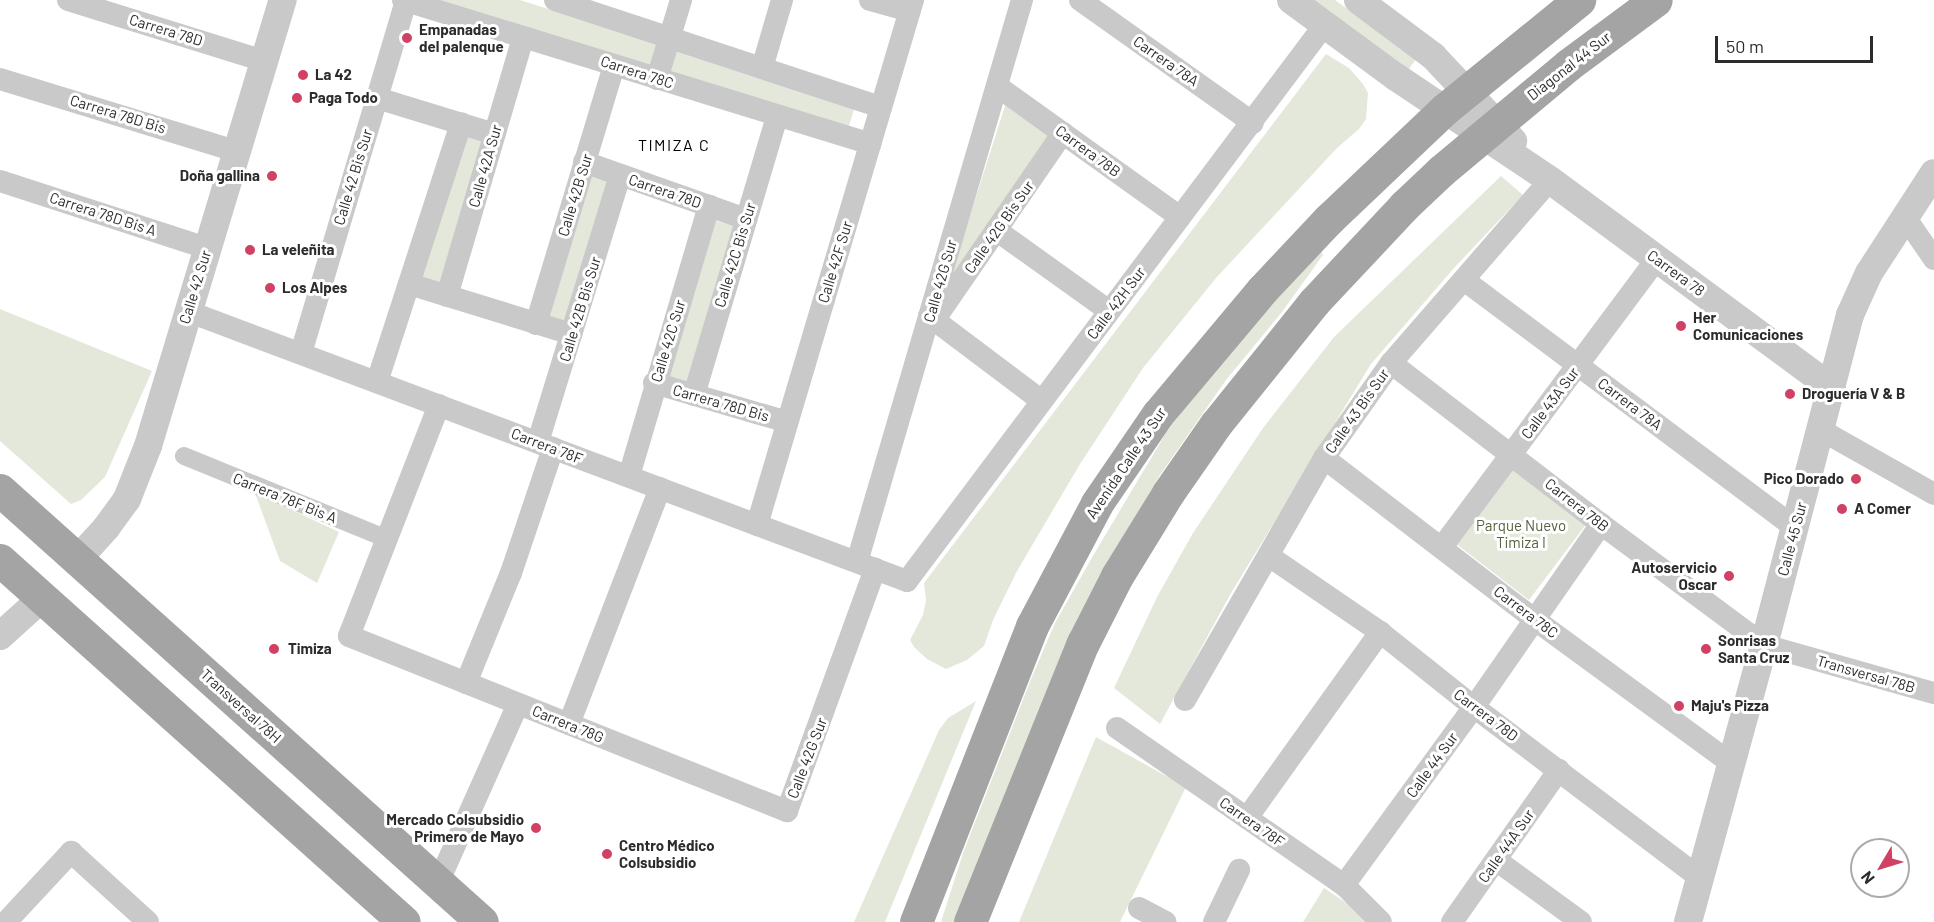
<!DOCTYPE html>
<html>
<head>
<meta charset="utf-8">
<style>
	body { margin:0 }
	#map { position:relative; width:1934px; height:922px; overflow:hidden; background:#fff; font-family:Barlow,sans-serif }
	div>[style] { position:absolute }
	.green>* { inset:0; background:#e4e8db }
	.pedestrian>* { height:18px; margin:-9px; padding:0 9px; transform-origin:9px; border-radius:9px; background:#c9c9c9 }
	.minor>* { height:22px; margin:-11px; padding:0 11px; transform-origin:11px; border-radius:11px; background:#c9c9c9 }
	.tertiary>* { height:28px; margin:-14px; padding:0 14px; transform-origin:14px; border-radius:14px; background:#c9c9c9 }
	.primary>* { height:33px; margin:-16.5px; padding:0 16.5px; transform-origin:16.5px; border-radius:16.5px; background:#a4a4a4 }
	.dots>* { width:16px; height:16px; translate:-50% -50%; box-sizing:border-box; border:3px solid #fff; border-radius:50% }
	span { translate:-50% -50%; white-space:nowrap; text-align:center; line-height:1.15; -webkit-text-stroke:6px #fff; paint-order:stroke }
	.poi-label { font-size:15px; color:#2c2c2c; font-weight:700 }
	.left { translate:0 -50%; text-align:left }
	.right { translate:-100% -50%; text-align:right }
	.street-label { font-size:15px; color:#2c2c2c }
	.park-label { font-size:15px; color:#55623f }
	.neighbourhood-label { font-size:16px; color:#000; letter-spacing:1.5px }
	.north { position:absolute; left:1850px; top:838px; width:60px; height:60px; box-sizing:border-box; background:#fff; border:2px solid #ababab; border-radius:50%; rotate:232deg; font-size:16px; font-weight:700; line-height:24px; text-align:center; color:#2c2c2c }
	.north::after { content:''; display:block; margin:auto; width:21px; height:27px; background:#d04163; clip-path:polygon(50% 0,100% 100%,50% 72%,0 100%) }
	.scale { position:absolute; left:1715px; top:36px; width:158px; height:27px; box-sizing:border-box; border:3px solid #2c2c2c; border-top:0; padding-left:8px; font-size:18px; line-height:21px; white-space:nowrap; color:#2c2c2c; -webkit-text-stroke:4px #fff; paint-order:stroke }
</style>
</head>
<body>
<div id="map">
	<div class="green">
		<div style="clip-path:polygon(440px 0,520px 0,855px 106px,848px 129px)"></div>
		<div style="clip-path:polygon(1309px 0,1335px 0,1416px 59px,1407px 72px)"></div>
		<div style="clip-path:polygon(1326px 54px,1349px 68px,1363px 84px,1368px 93px,1366px 119px,1359px 129px,1337px 148px,1216px 278px,1143px 368px,1080px 464px,1017px 571px,993px 620px,984px 646px,967px 660px,946px 669px,927px 659px,914px 647px,910px 640px,923px 615px,926px 600px,924px 583px)"></div>
		<div style="clip-path:polygon(1006px 103px,1055px 136px,947px 287px)"></div>
		<div style="clip-path:polygon(467px 127px,489px 134px,442px 290px,419px 283px)"></div>
		<div style="clip-path:polygon(589px 167px,612px 174px,564px 330px,542px 323px)"></div>
		<div style="clip-path:polygon(1501px 176px,1523px 195px,1454px 268px,1371px 364px,1231px 593px,1160px 724px,1114px 688px,1157px 597px,1193px 533px,1263px 428px,1334px 337px)"></div>
		<div style="clip-path:polygon(713px 220px,736px 227px,688px 383px,666px 376px)"></div>
		<div style="clip-path:polygon(1319px 248px,1323px 255px,1282px 312px,1226px 380px,1160px 475px,1118px 546px,955px 922px,941px 922px,963px 853px,1031px 679px,1055px 623px,1094px 554px,1166px 433px,1214px 368px)"></div>
		<div style="clip-path:polygon(0 309px,152px 371px,105px 477px,81px 500px,71px 504px,0 441px)"></div>
		<div style="clip-path:polygon(1513px 467px,1587px 523px,1529px 600px,1455px 543px)"></div>
		<div style="clip-path:polygon(255px 493px,339px 532px,317px 583px,280px 561px)"></div>
		<div style="clip-path:polygon(976px 701px,885px 922px,854px 922px,939px 730px,948px 718px)"></div>
		<div style="clip-path:polygon(1096px 737px,1186px 787px,1120px 922px,1019px 922px)"></div>
		<div style="clip-path:polygon(1324px 888px,1357px 910px,1369px 922px,1303px 922px)"></div>
	</div>
	<div class="pedestrian">
		<div style="left:184px;top:456px;width:219px;rotate:22.2deg"></div>
	</div>
	<div class="minor">
		<div style="left:68px;top:0;width:205px;rotate:17.3deg"></div>
		<div style="left:403px;top:0;width:489px;rotate:17.1deg"></div>
		<div style="left:555px;top:0;width:343px;rotate:18.2deg"></div>
		<div style="left:870px;top:0;width:41px;rotate:15.4deg"></div>
		<div style="left:1080px;top:0;width:212px;rotate:35.4deg"></div>
		<div style="left:762px;top:68px;width:71px;rotate:-73.6deg"></div>
		<div style="left:0;top:79px;width:247px;rotate:17deg"></div>
		<div style="left:657px;top:79px;width:83px;rotate:-73.1deg"></div>
		<div style="left:997px;top:86px;width:225px;rotate:35.6deg"></div>
		<div style="left:377px;top:98px;width:123px;rotate:17deg"></div>
		<div style="left:584px;top:162px;width:172px;rotate:19.4deg"></div>
		<div style="left:0;top:181px;width:217px;rotate:18deg"></div>
		<div style="left:1905px;top:217px;width:51px;rotate:55.4deg"></div>
		<div style="left:996px;top:230px;width:139px;rotate:35.6deg"></div>
		<div style="left:1464px;top:280px;width:414px;rotate:36.8deg"></div>
		<div style="left:409px;top:284px;width:170px;rotate:17.1deg"></div>
		<div style="left:447px;top:296px;width:270px;rotate:-73.6deg"></div>
		<div style="left:187px;top:311px;width:769px;rotate:20.56deg"></div>
		<div style="left:907px;top:581px;width:696px;rotate:-53.11deg"></div>
		<div style="left:929px;top:316px;width:141px;rotate:37deg"></div>
		<div style="left:935px;top:319px;width:226px;rotate:-55.5deg"></div>
		<div style="left:536px;top:324px;width:270px;rotate:-73.2deg"></div>
		<div style="left:301px;top:353px;width:368px;rotate:-73.4deg"></div>
		<div style="left:1391px;top:363px;width:265px;rotate:37.5deg"></div>
		<div style="left:1601px;top:524px;width:203px;rotate:36.6deg"></div>
		<div style="left:1764px;top:645px;width:177px;rotate:15.8deg"></div>
		<div style="left:377px;top:382px;width:272px;rotate:-72deg"></div>
		<div style="left:654px;top:383px;width:139px;rotate:16.3deg"></div>
		<div style="left:694px;top:395px;width:291px;rotate:-73.4deg"></div>
		<div style="left:439px;top:405px;width:248px;rotate:111.3deg"></div>
		<div style="left:349px;top:636px;width:472px;rotate:21.8deg"></div>
		<div style="left:787px;top:811px;width:258px;rotate:-70deg"></div>
		<div style="left:1821px;top:430px;width:130px;rotate:29.5deg"></div>
		<div style="left:538px;top:442px;width:279px;rotate:-72.9deg"></div>
		<div style="left:1324px;top:458px;width:265px;rotate:37.5deg"></div>
		<div style="left:1534px;top:619px;width:244px;rotate:36.2deg"></div>
		<div style="left:629px;top:476px;width:282px;rotate:-73.5deg"></div>
		<div style="left:757px;top:525px;width:548px;rotate:-73.45deg"></div>
		<div style="left:1442px;top:547px;width:359px;rotate:-53.3deg"></div>
		<div style="left:1269px;top:556px;width:135px;rotate:34.4deg"></div>
		<div style="left:1380px;top:632px;width:120px;rotate:38.6deg"></div>
		<div style="left:1474px;top:707px;width:283px;rotate:37.1deg"></div>
		<div style="left:857px;top:562px;width:586px;rotate:-73.64deg"></div>
		<div style="left:466px;top:683px;width:119px;rotate:-67.8deg"></div>
		<div style="left:511px;top:573px;width:132px;rotate:-71.4deg"></div>
		<div style="left:1185px;top:700px;width:279px;rotate:-60.1deg"></div>
		<div style="left:1324px;top:458px;width:116px;rotate:-54.8deg"></div>
		<div style="left:1391px;top:363px;width:242px;rotate:-49deg"></div>
		<div style="left:569px;top:724px;width:253px;rotate:-68.9deg"></div>
		<div style="left:1117px;top:728px;width:276px;rotate:34.7deg"></div>
		<div style="left:1344px;top:885px;width:52px;rotate:45deg"></div>
		<div style="left:1247px;top:818px;width:229px;rotate:-54.4deg"></div>
		<div style="left:1496px;top:860px;width:105px;rotate:36.1deg"></div>
		<div style="left:438px;top:883px;width:196px;rotate:-65.9deg"></div>
		<div style="left:1344px;top:885px;width:220px;rotate:-53.9deg"></div>
		<div style="left:1474px;top:707px;width:223px;rotate:-55.2deg"></div>
		<div style="left:1139px;top:908px;width:30px;rotate:28deg"></div>
		<div style="left:6px;top:922px;width:96px;rotate:-47.1deg"></div>
		<div style="left:71px;top:852px;width:104px;rotate:42.3deg"></div>
		<div style="left:1214px;top:922px;width:58px;rotate:-64.3deg"></div>
		<div style="left:1452px;top:922px;width:186px;rotate:-54.9deg"></div>
	</div>
	<div class="tertiary">
		<div style="left:1291px;top:0;width:130px;rotate:36.3deg"></div>
		<div style="left:1396px;top:77px;width:185px;rotate:33.8deg"></div>
		<div style="left:1550px;top:180px;width:350px;rotate:36.4deg"></div>
		<div style="left:1358px;top:0;width:94px;rotate:36.7deg"></div>
		<div style="left:1433px;top:56px;width:117px;rotate:46.7deg"></div>
		<div style="left:77px;top:560px;width:43px;rotate:-47.8deg"></div>
		<div style="left:106px;top:528px;width:36px;rotate:-54deg"></div>
		<div style="left:127px;top:499px;width:57px;rotate:-68.4deg"></div>
		<div style="left:148px;top:446px;width:466px;rotate:-73.2deg"></div>
		<div style="left:0;top:636px;width:57px;rotate:-42.1deg"></div>
		<div style="left:1688px;top:922px;width:287px;rotate:-74.7deg"></div>
		<div style="left:1764px;top:645px;width:341px;rotate:-75.4deg"></div>
		<div style="left:1850px;top:315px;width:46px;rotate:-65.7deg"></div>
		<div style="left:1869px;top:273px;width:119px;rotate:-57deg"></div>
	</div>
	<div class="primary">
		<div style="left:0;top:490px;width:647px;rotate:41.87deg"></div>
		<div style="left:0;top:560px;width:542px;rotate:41.86deg"></div>
		<div style="left:916px;top:922px;width:318px;rotate:-68.6deg"></div>
		<div style="left:1032px;top:626px;width:139px;rotate:-62.1deg"></div>
		<div style="left:1097px;top:503px;width:108px;rotate:-55.6deg"></div>
		<div style="left:1158px;top:414px;width:162px;rotate:-50deg"></div>
		<div style="left:1262px;top:290px;width:98px;rotate:-46.7deg"></div>
		<div style="left:1329px;top:219px;width:160px;rotate:-43.5deg"></div>
		<div style="left:1445px;top:109px;width:173px;rotate:-39.1deg"></div>
		<div style="left:970px;top:922px;width:301px;rotate:-68deg"></div>
		<div style="left:1083px;top:643px;width:75px;rotate:-63.1deg"></div>
		<div style="left:1117px;top:576px;width:97px;rotate:-58.4deg"></div>
		<div style="left:1168px;top:493px;width:84px;rotate:-55.2deg"></div>
		<div style="left:1216px;top:424px;width:156px;rotate:-51.2deg"></div>
		<div style="left:1314px;top:302px;width:132px;rotate:-46.8deg"></div>
		<div style="left:1404px;top:206px;width:51px;rotate:-43.4deg"></div>
		<div style="left:1441px;top:171px;width:165px;rotate:-39.8deg"></div>
		<div style="left:1568px;top:65px;width:109px;rotate:-36.5deg"></div>
	</div>
	<div class="dots">
		<div style="left:407px;top:38px;background:#d04163"></div>
		<div style="left:303px;top:75px;background:#d04163"></div>
		<div style="left:297px;top:98px;background:#d04163"></div>
		<div style="left:272px;top:176px;background:#d04163"></div>
		<div style="left:250px;top:250px;background:#d04163"></div>
		<div style="left:270px;top:288px;background:#d04163"></div>
		<div style="left:1681px;top:326px;background:#d04163"></div>
		<div style="left:1790px;top:394px;background:#d04163"></div>
		<div style="left:1856px;top:479px;background:#d04163"></div>
		<div style="left:1842px;top:509px;background:#d04163"></div>
		<div style="left:1729px;top:576px;background:#d04163"></div>
		<div style="left:274px;top:649px;background:#d04163"></div>
		<div style="left:1706px;top:649px;background:#d04163"></div>
		<div style="left:1679px;top:706px;background:#d04163"></div>
		<div style="left:536px;top:828px;background:#d04163"></div>
		<div style="left:607px;top:854px;background:#d04163"></div>
	</div>
	<div class="poi-label">
		<span class="left" style="left:419px;top:38px">Empanadas<br>del palenque</span>
		<span class="left" style="left:315px;top:75px">La 42</span>
		<span class="left" style="left:309px;top:98px">Paga Todo</span>
		<span class="right" style="left:260px;top:176px">Doña gallina</span>
		<span class="left" style="left:262px;top:250px">La veleñita</span>
		<span class="left" style="left:282px;top:288px">Los Alpes</span>
		<span class="left" style="left:1693px;top:326px">Her<br>Comunicaciones</span>
		<span class="left" style="left:1802px;top:394px">Droguería V &amp; B</span>
		<span class="right" style="left:1844px;top:479px">Pico Dorado</span>
		<span class="left" style="left:1854px;top:509px">A Comer</span>
		<span class="right" style="left:1717px;top:576px">Autoservicio<br>Oscar</span>
		<span class="left" style="left:1718px;top:649px">Sonrisas<br>Santa Cruz</span>
		<span class="left" style="left:288px;top:649px">Timiza</span>
		<span class="left" style="left:1691px;top:706px">Maju's Pizza</span>
		<span class="right" style="left:524px;top:828px">Mercado Colsubsidio<br>Primero de Mayo</span>
		<span class="left" style="left:619px;top:854px">Centro Médico<br>Colsubsidio</span>
	</div>
	<div class="street-label">
		<span style="left:166px;top:30px;rotate:17deg">Carrera 78D</span>
		<span style="left:1166px;top:61px;rotate:35deg">Carrera 78A</span>
		<span style="left:1569px;top:66px;rotate:-38deg">Diagonal 44 Sur</span>
		<span style="left:637px;top:72px;rotate:18deg">Carrera 78C</span>
		<span style="left:118px;top:114px;rotate:17deg">Carrera 78D Bis</span>
		<span style="left:1088px;top:151px;rotate:36deg">Carrera 78B</span>
		<span style="left:485px;top:166px;rotate:-74deg">Calle 42A Sur</span>
		<span style="left:353px;top:177px;rotate:-73deg">Calle 42 Bis Sur</span>
		<span style="left:665px;top:191px;rotate:19deg">Carrera 78D</span>
		<span style="left:575px;top:195px;rotate:-73deg">Calle 42B Sur</span>
		<span style="left:103px;top:214px;rotate:18deg">Carrera 78D Bis A</span>
		<span style="left:999px;top:227px;rotate:-55deg">Calle 42G Bis Sur</span>
		<span style="left:735px;top:255px;rotate:-73deg">Calle 42C Bis Sur</span>
		<span style="left:835px;top:262px;rotate:-73deg">Calle 42F Sur</span>
		<span style="left:1676px;top:273px;rotate:36deg">Carrera 78</span>
		<span style="left:940px;top:281px;rotate:-74deg">Calle 42G Sur</span>
		<span style="left:195px;top:287px;rotate:-73deg">Calle 42 Sur</span>
		<span style="left:1116px;top:303px;rotate:-53deg">Calle 42H Sur</span>
		<span style="left:580px;top:309px;rotate:-73deg">Calle 42B Bis Sur</span>
		<span style="left:668px;top:341px;rotate:-73deg">Calle 42C Sur</span>
		<span style="left:721px;top:403px;rotate:16deg">Carrera 78D Bis</span>
		<span style="left:1550px;top:403px;rotate:-53deg">Calle 43A Sur</span>
		<span style="left:1630px;top:404px;rotate:37deg">Carrera 78A</span>
		<span style="left:1357px;top:411px;rotate:-55deg">Calle 43 Bis Sur</span>
		<span style="left:547px;top:446px;rotate:21deg">Carrera 78F</span>
		<span style="left:1126px;top:463px;rotate:-56deg">Avenida Calle 43 Sur</span>
		<span style="left:285px;top:498px;rotate:22deg">Carrera 78F Bis A</span>
		<span style="left:1577px;top:505px;rotate:38deg">Carrera 78B</span>
		<span style="left:1792px;top:539px;rotate:-75deg">Calle 45 Sur</span>
		<span style="left:1526px;top:612px;rotate:37deg">Carrera 78C</span>
		<span style="left:1866px;top:674px;rotate:16deg">Transversal 78B</span>
		<span style="left:241px;top:706px;rotate:42deg">Transversal 78H</span>
		<span style="left:1486px;top:715px;rotate:37deg">Carrera 78D</span>
		<span style="left:568px;top:724px;rotate:22deg">Carrera 78G</span>
		<span style="left:807px;top:758px;rotate:-69deg">Calle 42G Sur</span>
		<span style="left:1432px;top:765px;rotate:-54deg">Calle 44 Sur</span>
		<span style="left:1252px;top:822px;rotate:35deg">Carrera 78F</span>
		<span style="left:1506px;top:846px;rotate:-55deg">Calle 44A Sur</span>
	</div>
	<div class="park-label">
		<span style="left:1521px;top:534px">Parque Nuevo<br>Timiza I</span>
	</div>
	<div class="neighbourhood-label">
		<span style="left:674px;top:145px">TIMIZA C</span>
	</div>
	<div class="north">N</div>
	<div class="scale">50 m</div>
</div>
</body>
</html>
